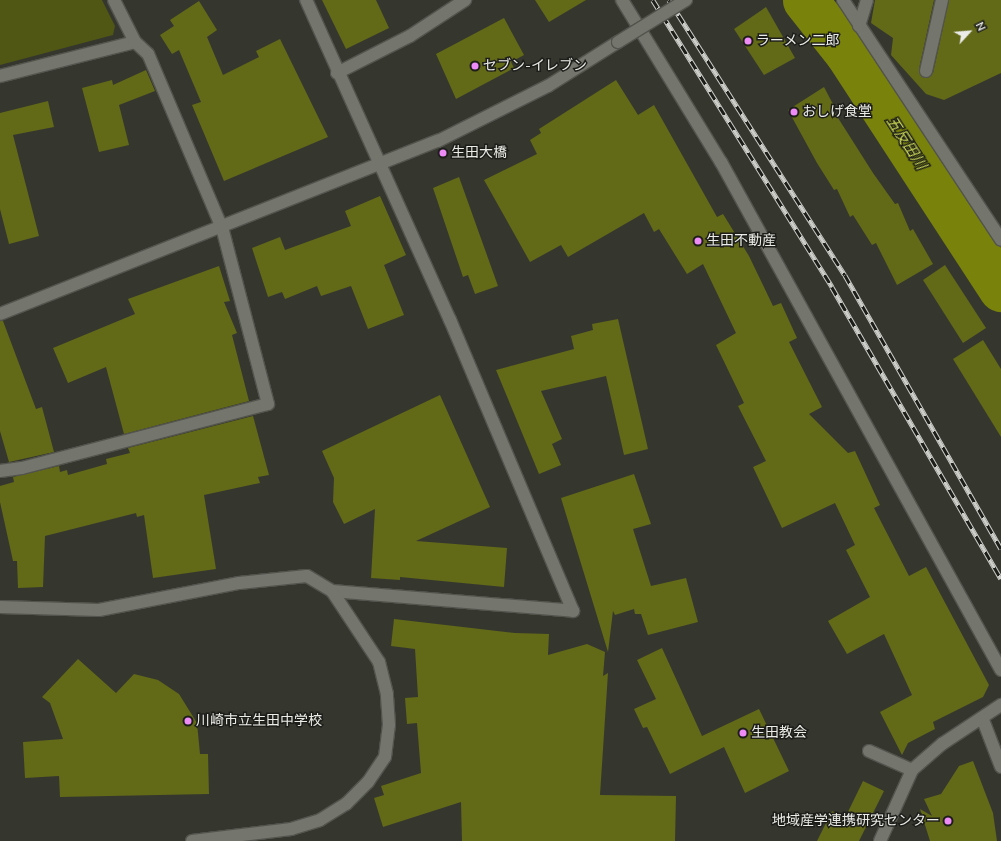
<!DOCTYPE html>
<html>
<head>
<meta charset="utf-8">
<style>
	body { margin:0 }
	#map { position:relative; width:1001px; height:841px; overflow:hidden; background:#35372f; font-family:"Nunito Sans","Noto Sans JP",sans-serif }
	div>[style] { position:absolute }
	.green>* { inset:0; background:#505613 }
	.river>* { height:45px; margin:-22.5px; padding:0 22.5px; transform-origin:22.5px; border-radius:22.5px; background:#79820a }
	.building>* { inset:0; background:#626917 }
	.roads { filter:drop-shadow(1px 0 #53544d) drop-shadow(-1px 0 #53544d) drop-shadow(0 1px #53544d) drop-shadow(0 -1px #53544d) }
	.street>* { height:12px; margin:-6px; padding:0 6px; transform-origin:6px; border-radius:6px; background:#74766d }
	.secondary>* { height:12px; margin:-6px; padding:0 6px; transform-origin:6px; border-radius:6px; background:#74766d }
	.rail>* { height:4.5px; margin-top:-2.25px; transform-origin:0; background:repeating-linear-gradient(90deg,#1d1e1a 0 9px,#cdcec9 0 18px); box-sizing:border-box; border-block:1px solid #cdcec9 }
	.bridges { filter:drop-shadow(1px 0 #53544d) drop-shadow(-1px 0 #53544d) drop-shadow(0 1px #53544d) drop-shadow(0 -1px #53544d) }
	.secondary-bridge>* { height:12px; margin:-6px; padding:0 6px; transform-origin:6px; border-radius:6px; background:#74766d }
	.dots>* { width:11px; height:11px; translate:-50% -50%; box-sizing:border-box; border:2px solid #1d1e1a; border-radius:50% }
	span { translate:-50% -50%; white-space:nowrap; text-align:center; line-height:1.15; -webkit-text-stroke:3px #1d1e1a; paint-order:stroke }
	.poi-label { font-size:14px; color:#ebece7 }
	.left { translate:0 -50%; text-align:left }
	.right { translate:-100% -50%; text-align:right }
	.water-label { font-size:15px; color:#cedb54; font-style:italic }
	.north { position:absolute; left:949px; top:12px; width:40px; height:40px; -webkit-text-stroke:3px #1d1e1a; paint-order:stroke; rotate:64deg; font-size:11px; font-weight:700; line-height:16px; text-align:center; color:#ebece7 }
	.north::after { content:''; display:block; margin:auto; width:14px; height:18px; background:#ebece7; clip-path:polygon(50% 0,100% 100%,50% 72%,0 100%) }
</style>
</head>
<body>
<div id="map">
	<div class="green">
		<div style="clip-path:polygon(0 0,102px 0,115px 26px,113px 35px,0 65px)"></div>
	</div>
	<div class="river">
		<div style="left:805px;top:0;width:68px;rotate:51.6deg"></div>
		<div style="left:847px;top:53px;width:282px;rotate:56.9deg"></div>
	</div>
	<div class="building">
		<div style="clip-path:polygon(322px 0,376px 0,389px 28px,346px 49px)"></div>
		<div style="clip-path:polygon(535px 0,586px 0,549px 22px)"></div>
		<div style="clip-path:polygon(875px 0,934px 0,919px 69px,925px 78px,933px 73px,949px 0,1001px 0,1001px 73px,944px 100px,926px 94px,891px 55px,893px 38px,871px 23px)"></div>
		<div style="clip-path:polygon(199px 1px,217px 30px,207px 37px,223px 75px,259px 57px,256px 51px,280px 39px,328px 137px,224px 181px,192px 105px,201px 102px,179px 50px,172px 54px,160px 35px,174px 26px,170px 20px)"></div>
		<div style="clip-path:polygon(766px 7px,795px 58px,764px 75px,734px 29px)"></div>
		<div style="clip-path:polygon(504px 18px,524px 55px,511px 62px,514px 68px,456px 99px,436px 54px)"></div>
		<div style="clip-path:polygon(146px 70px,155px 91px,119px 105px,129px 145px,99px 152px,82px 88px,112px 80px,113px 85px)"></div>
		<div style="clip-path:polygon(616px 80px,638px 115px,654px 105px,717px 217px,723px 214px,749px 256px,773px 306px,781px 303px,797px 338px,789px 342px,822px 407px,809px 414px,848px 453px,855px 451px,880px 505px,874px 508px,909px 576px,926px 567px,989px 685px,983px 697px,933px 722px,935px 729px,908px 743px,902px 755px,880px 712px,912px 695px,884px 634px,847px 654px,828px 621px,870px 597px,846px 550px,855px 545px,835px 503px,782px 528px,753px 467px,766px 461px,738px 406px,744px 403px,716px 345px,736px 333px,703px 264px,687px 274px,659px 229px,654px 232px,644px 213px,568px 257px,561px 245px,530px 262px,484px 180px,537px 154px,530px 140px,541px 133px,539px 129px)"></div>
		<div style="clip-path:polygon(824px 87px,835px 108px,833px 110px,873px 173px,895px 204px,898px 203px,910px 231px,913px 229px,933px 264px,897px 285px,876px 243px,872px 245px,853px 215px,850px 217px,837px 189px,834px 190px,817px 163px,788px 110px)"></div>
		<div style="clip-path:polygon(48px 101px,54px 127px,13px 135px,39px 236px,9px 244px,0 209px,0 113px)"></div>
		<div style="clip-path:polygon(459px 177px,498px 286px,475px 294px,468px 275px,463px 277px,433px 188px)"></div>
		<div style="clip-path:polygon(380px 196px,406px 255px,384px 265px,404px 315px,368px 329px,351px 286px,321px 296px,317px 286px,285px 299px,282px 292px,268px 297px,252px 248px,280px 237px,285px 250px,351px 226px,345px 211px)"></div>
		<div style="clip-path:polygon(945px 265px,986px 328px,963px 343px,923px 280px)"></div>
		<div style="clip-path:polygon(219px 266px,230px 301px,224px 302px,237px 333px,232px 335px,249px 401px,124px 434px,106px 367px,68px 383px,53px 348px,135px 314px,128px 299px)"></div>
		<div style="clip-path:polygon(618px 319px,648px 449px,624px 455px,606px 376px,541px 391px,562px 439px,552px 444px,561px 465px,539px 474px,496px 370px,574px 349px,571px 336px,593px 330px,592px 324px)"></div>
		<div style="clip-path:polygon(0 321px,3px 321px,36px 409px,42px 407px,54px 452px,9px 462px,0 431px)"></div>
		<div style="clip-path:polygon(983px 340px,1001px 369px,1001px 437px,953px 359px)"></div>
		<div style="clip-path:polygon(440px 395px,490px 507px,416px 541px,507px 548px,504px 587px,400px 577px,400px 580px,371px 578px,375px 509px,344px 524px,333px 502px,334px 478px,322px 451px)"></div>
		<div style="clip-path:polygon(253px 416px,269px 475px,258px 477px,260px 483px,204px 495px,216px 569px,153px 578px,144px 515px,137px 517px,136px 513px,45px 536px,43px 587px,18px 588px,17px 561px,13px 561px,0 502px,0 486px,14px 482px,13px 477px,59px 466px,60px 472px,67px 470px,68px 475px,107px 464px,106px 459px,130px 453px,128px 448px)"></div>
		<div style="clip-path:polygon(634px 474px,651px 524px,633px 529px,651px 586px,686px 578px,698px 622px,648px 635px,641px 614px,635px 614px,634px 609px,615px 615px,613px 611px,608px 652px,561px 498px)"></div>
		<div style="clip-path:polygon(394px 619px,515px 633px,549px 634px,548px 655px,587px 644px,605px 652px,603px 676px,608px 673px,600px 795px,676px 796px,675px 841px,462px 841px,461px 802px,383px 827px,374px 798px,384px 795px,381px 786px,421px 773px,417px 723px,407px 724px,405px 698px,418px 697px,415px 649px,391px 646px)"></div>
		<div style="clip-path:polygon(662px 648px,702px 736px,759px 709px,789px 771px,745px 793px,724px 747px,670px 774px,647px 727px,643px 728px,634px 709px,656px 699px,637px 660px)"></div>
		<div style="clip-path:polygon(78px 659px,116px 693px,134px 674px,158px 680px,179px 694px,197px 723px,200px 754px,208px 754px,209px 794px,60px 797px,59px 776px,25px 778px,23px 742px,63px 739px,50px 703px,42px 697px)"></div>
		<div style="clip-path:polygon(973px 761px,993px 813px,997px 841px,930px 841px,920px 809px,932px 816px,924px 799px,941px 794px,959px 766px)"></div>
		<div style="clip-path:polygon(863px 781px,884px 791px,859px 841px,817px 841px,832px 811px,845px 818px)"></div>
	</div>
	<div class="roads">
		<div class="street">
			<div style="left:622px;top:0;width:190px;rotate:58.6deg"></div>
			<div style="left:721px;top:162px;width:580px;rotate:61.14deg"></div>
			<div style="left:843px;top:0;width:287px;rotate:56.6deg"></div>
			<div style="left:859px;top:26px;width:27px;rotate:-73deg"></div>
			<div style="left:926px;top:71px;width:73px;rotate:-77.3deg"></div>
			<div style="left:337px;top:73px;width:82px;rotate:-26.9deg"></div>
			<div style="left:410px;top:36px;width:66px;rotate:-33.2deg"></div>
			<div style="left:0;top:76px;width:139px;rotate:-14.1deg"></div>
			<div style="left:0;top:471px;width:22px;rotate:-8deg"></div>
			<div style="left:22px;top:468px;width:254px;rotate:-14.6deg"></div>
			<div style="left:268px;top:404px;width:182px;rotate:-104.6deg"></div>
			<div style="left:222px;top:228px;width:189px;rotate:-113deg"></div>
			<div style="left:148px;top:54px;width:18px;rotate:-137deg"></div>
			<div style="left:135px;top:42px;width:47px;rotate:-116.6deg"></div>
			<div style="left:0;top:607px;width:99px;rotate:1.7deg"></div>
			<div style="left:99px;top:610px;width:143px;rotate:-10.9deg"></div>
			<div style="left:239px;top:583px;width:68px;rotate:-5.9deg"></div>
			<div style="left:307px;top:576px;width:29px;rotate:31deg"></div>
			<div style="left:332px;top:591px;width:242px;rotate:4.7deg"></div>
			<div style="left:573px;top:611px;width:316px;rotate:-112.9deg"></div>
			<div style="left:450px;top:320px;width:351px;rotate:-114.2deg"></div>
			<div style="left:983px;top:720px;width:50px;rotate:69deg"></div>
			<div style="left:869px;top:751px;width:47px;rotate:23.8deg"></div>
			<div style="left:192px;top:841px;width:100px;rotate:-6.9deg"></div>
			<div style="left:291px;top:829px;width:30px;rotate:-17deg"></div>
			<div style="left:320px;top:820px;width:31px;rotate:-32deg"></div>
			<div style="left:346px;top:804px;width:31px;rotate:-45deg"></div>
			<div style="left:368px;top:782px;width:30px;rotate:-56deg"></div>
			<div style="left:385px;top:757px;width:32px;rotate:-83deg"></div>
			<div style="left:389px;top:725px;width:31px;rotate:-94deg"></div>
			<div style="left:387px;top:694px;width:33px;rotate:-104deg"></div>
			<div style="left:379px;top:662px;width:85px;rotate:-123.5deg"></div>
			<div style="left:880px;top:841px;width:78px;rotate:-65.7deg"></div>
			<div style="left:912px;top:770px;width:40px;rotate:-41deg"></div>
			<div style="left:942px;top:744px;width:71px;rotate:-33.5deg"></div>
		</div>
		<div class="secondary">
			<div style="left:0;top:314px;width:471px;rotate:-21.6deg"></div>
			<div style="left:438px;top:141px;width:123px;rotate:-26.6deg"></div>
			<div style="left:548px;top:86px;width:83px;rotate:-32.2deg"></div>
		</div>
	</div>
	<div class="rail">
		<div style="left:653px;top:0;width:338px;rotate:58deg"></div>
		<div style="left:832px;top:287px;width:337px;rotate:59.9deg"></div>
		<div style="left:669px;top:0;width:326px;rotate:57.4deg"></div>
		<div style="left:845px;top:275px;width:315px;rotate:60.3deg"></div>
	</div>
	<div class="bridges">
		<div class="secondary-bridge">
			<div style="left:618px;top:42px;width:80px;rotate:-31.7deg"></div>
		</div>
	</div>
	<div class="dots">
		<div style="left:748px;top:41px;background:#ef8bf7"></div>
		<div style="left:475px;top:66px;background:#ef8bf7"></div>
		<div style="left:794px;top:112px;background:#ef8bf7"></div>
		<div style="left:443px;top:153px;background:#ef8bf7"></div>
		<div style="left:698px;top:241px;background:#ef8bf7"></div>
		<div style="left:188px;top:721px;background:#ef8bf7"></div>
		<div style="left:743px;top:733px;background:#ef8bf7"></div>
		<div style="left:948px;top:821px;background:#ef8bf7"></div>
	</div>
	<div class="poi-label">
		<span class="left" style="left:756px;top:41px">ラーメン二郎</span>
		<span class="left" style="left:483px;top:66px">セブン-イレブン</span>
		<span class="left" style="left:802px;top:112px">おしげ食堂</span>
		<span class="left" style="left:451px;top:153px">生田大橋</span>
		<span class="left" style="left:706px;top:241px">生田不動産</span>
		<span class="left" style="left:196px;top:721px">川崎市立生田中学校</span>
		<span class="left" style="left:751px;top:733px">生田教会</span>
		<span class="right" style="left:940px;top:821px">地域産学連携研究センター</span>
	</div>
	<div class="water-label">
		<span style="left:906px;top:143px;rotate:57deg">五反田川</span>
	</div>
	<div class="north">N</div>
</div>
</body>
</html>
